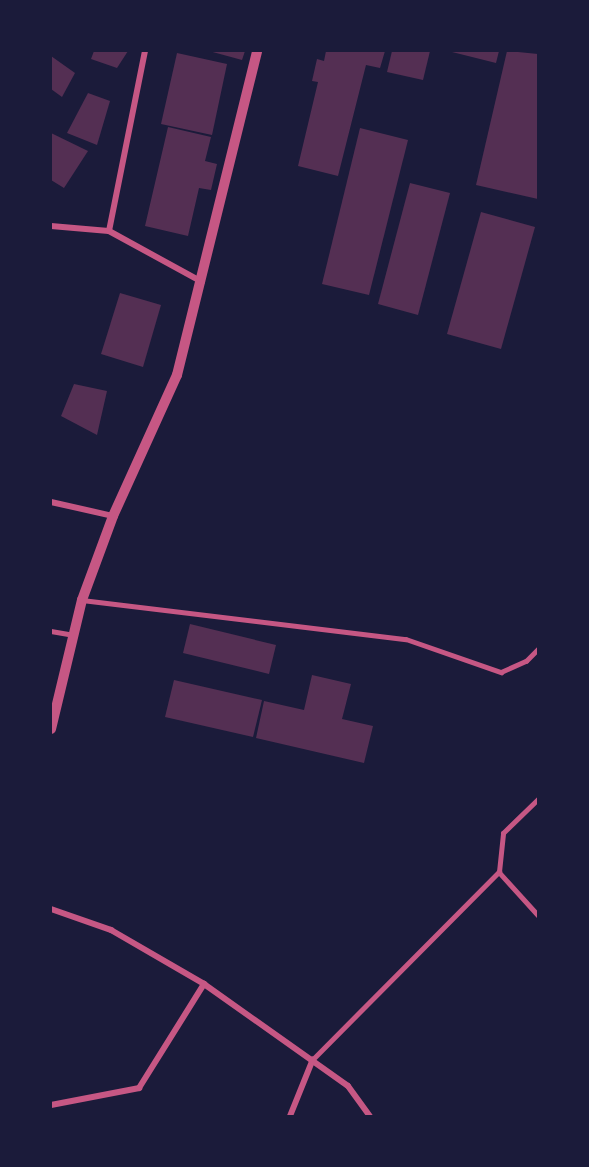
<!DOCTYPE html>
<html>
<head>
<meta charset="utf-8">
<style>
	body { margin:0 }
	#map { position:relative; width:589px; height:1167px; overflow:hidden; background:#1b1b3a; font-family:"PT Sans Narrow",sans-serif }
	div>[style] { position:absolute }
	.building>* { inset:0; background:#542f53 }
	.service>* { height:4.5px; margin:-2.25px; padding:0 2.25px; transform-origin:2.25px; border-radius:2.25px; background:#c65784 }
	.minor>* { height:6px; margin:-3px; padding:0 3px; transform-origin:3px; border-radius:3px; background:#c65784 }
	.tertiary>* { height:10px; margin:-5px; padding:0 5px; transform-origin:5px; border-radius:5px; background:#c65784 }
	span { translate:-50% -50%; white-space:nowrap; text-align:center; line-height:1.15; -webkit-text-stroke:4.5px #1b1b3a; paint-order:stroke }
	.frame { position:absolute; inset:0; border:52px solid #1b1b3a; pointer-events:none }
</style>
</head>
<body>
<div id="map">
	<div class="building">
		<div style="clip-path:polygon(94px 51px,128px 51px,117px 68px,91px 59px)"></div>
		<div style="clip-path:polygon(209px 51px,245px 51px,242px 60px)"></div>
		<div style="clip-path:polygon(326px 51px,385px 51px,380px 68px,366px 65px,338px 176px,298px 166px,318px 82px,312px 81px,317px 59px,324px 61px)"></div>
		<div style="clip-path:polygon(392px 51px,430px 51px,423px 80px,387px 72px)"></div>
		<div style="clip-path:polygon(448px 51px,499px 51px,496px 63px)"></div>
		<div style="clip-path:polygon(507px 51px,538px 54px,538px 199px,476px 185px)"></div>
		<div style="clip-path:polygon(177px 53px,227px 64px,212px 135px,161px 124px)"></div>
		<div style="clip-path:polygon(51px 56px,75px 73px,62px 97px,51px 89px)"></div>
		<div style="clip-path:polygon(88px 93px,110px 101px,97px 145px,67px 133px)"></div>
		<div style="clip-path:polygon(168px 127px,211px 137px,205px 161px,217px 164px,211px 190px,199px 188px,188px 236px,145px 226px)"></div>
		<div style="clip-path:polygon(360px 128px,408px 140px,369px 295px,322px 284px)"></div>
		<div style="clip-path:polygon(51px 133px,88px 151px,64px 188px,51px 180px)"></div>
		<div style="clip-path:polygon(410px 183px,450px 193px,418px 315px,378px 304px)"></div>
		<div style="clip-path:polygon(481px 212px,535px 227px,501px 349px,447px 334px)"></div>
		<div style="clip-path:polygon(120px 293px,161px 305px,143px 367px,101px 354px)"></div>
		<div style="clip-path:polygon(74px 384px,107px 391px,97px 435px,61px 416px)"></div>
		<div style="clip-path:polygon(190px 624px,276px 645px,269px 674px,183px 653px)"></div>
		<div style="clip-path:polygon(312px 675px,351px 684px,342px 719px,373px 726px,364px 763px,256px 738px,264px 701px,304px 710px)"></div>
		<div style="clip-path:polygon(174px 680px,262px 700px,253px 737px,165px 717px)"></div>
	</div>
	<div class="service">
		<div style="left:82px;top:600px;width:326px;rotate:6.9deg"></div>
		<div style="left:406px;top:639px;width:101px;rotate:19.2deg"></div>
		<div style="left:501px;top:672px;width:27px;rotate:-24deg"></div>
		<div style="left:526px;top:661px;width:17px;rotate:-45deg"></div>
		<div style="left:51px;top:631px;width:23px;rotate:10deg"></div>
		<div style="left:499px;top:872px;width:58px;rotate:47.8deg"></div>
		<div style="left:313px;top:1059px;width:264px;rotate:-45.2deg"></div>
		<div style="left:499px;top:872px;width:39px;rotate:-84deg"></div>
		<div style="left:503px;top:833px;width:49px;rotate:-44.2deg"></div>
	</div>
	<div class="minor">
		<div style="left:51px;top:226px;width:58px;rotate:4.9deg"></div>
		<div style="left:109px;top:231px;width:106px;rotate:28.7deg"></div>
		<div style="left:109px;top:231px;width:184px;rotate:-78.7deg"></div>
		<div style="left:51px;top:502px;width:64px;rotate:12.7deg"></div>
		<div style="left:51px;top:909px;width:64px;rotate:19.3deg"></div>
		<div style="left:111px;top:930px;width:108px;rotate:30.1deg"></div>
		<div style="left:204px;top:984px;width:176px;rotate:35.3deg"></div>
		<div style="left:348px;top:1086px;width:37px;rotate:54deg"></div>
		<div style="left:51px;top:1105px;width:90px;rotate:-10.9deg"></div>
		<div style="left:139px;top:1088px;width:123px;rotate:-58deg"></div>
		<div style="left:290px;top:1116px;width:61px;rotate:-68deg"></div>
	</div>
	<div class="tertiary">
		<div style="left:51px;top:729px;width:133px;rotate:-76.5deg"></div>
		<div style="left:82px;top:600px;width:90px;rotate:-69.7deg"></div>
		<div style="left:113px;top:516px;width:155px;rotate:-65.6deg"></div>
		<div style="left:177px;top:375px;width:334px;rotate:-76.1deg"></div>
	</div>
	<div class="frame"></div>
</div>
</body>
</html>
